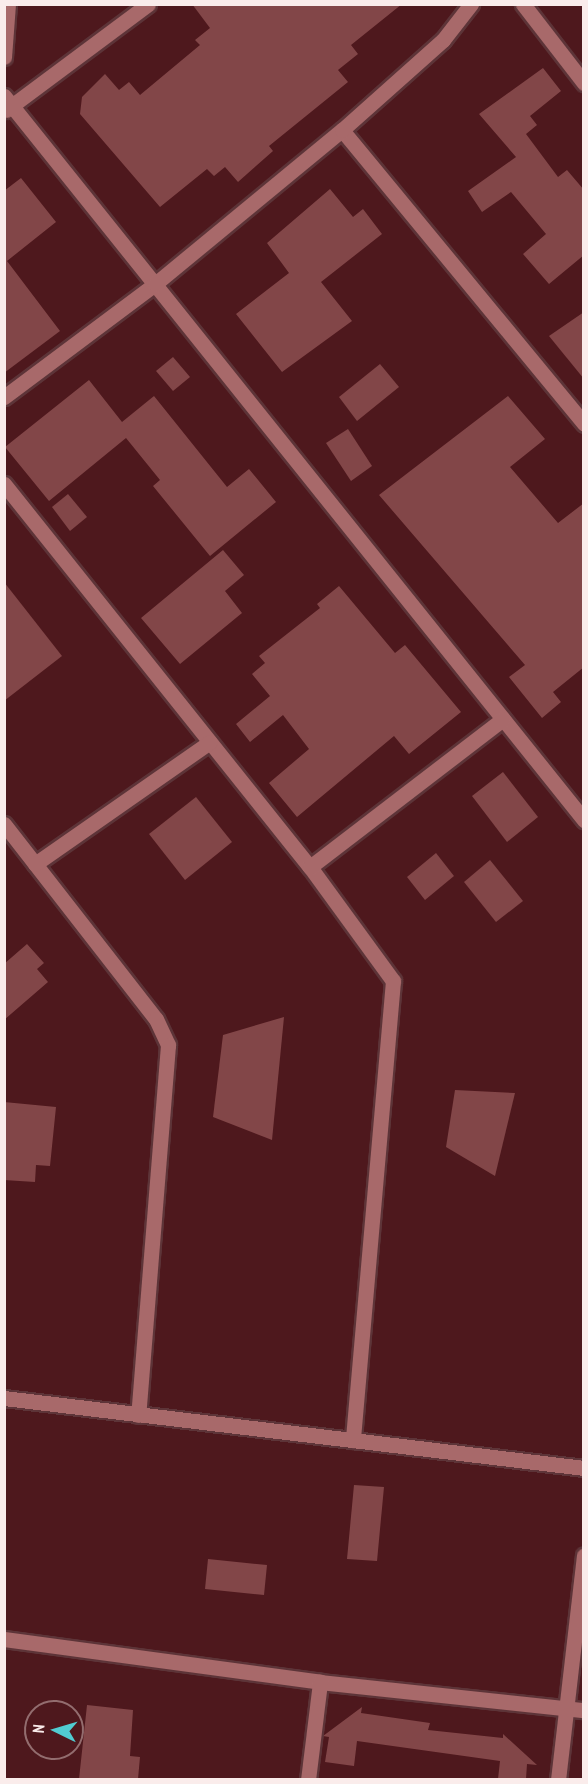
<!DOCTYPE html>
<html>
<head>
<meta charset="utf-8">
<style>
	body { margin:0 }
	#map { position:relative; width:588px; height:1784px; overflow:hidden; background:#4e181d; font-family:"PT Sans Narrow",sans-serif }
	div>[style] { position:absolute }
	.building>* { inset:0; background:#824648 }
	.roads { filter:drop-shadow(2px 0 #5d3438) drop-shadow(-2px 0 #5d3438) drop-shadow(0 2px #5d3438) drop-shadow(0 -2px #5d3438) }
	.minor>* { height:15px; margin:-7.5px; padding:0 7.5px; transform-origin:7.5px; border-radius:7.5px; background:#a8696a }
	span { translate:-50% -50%; white-space:nowrap; text-align:center; line-height:1.15; -webkit-text-stroke:5px #4e181d; paint-order:stroke }
	.frame { position:absolute; inset:0; border:6px solid #faeceb; pointer-events:none }
	.north { position:absolute; left:24px; top:1700px; width:60px; height:60px; box-sizing:border-box; background:#4e181d; border:2px solid #936d6f; border-radius:50%; rotate:275deg; font-size:16px; font-weight:700; line-height:24px; text-align:center; color:#faeceb }
	.north::after { content:''; display:block; margin:auto; width:21px; height:27px; background:#51ccd1; clip-path:polygon(50% 0,100% 100%,50% 72%,0 100%) }
</style>
</head>
<body>
<div id="map">
	<div class="building">
		<div style="clip-path:polygon(192px 4px,402px 4px,351px 45px,358px 54px,338px 70px,348px 82px,269px 146px,273px 151px,238px 182px,225px 167px,214px 176px,207px 169px,160px 207px,80px 114px,82px 97px,105px 74px,119px 90px,129px 82px,140px 95px,200px 45px,195px 40px,210px 28px)"></div>
		<div style="clip-path:polygon(543px 68px,561px 91px,530px 116px,537px 125px,526px 134px,558px 177px,567px 170px,584px 190px,584px 255px,549px 284px,523px 254px,546px 234px,511px 192px,482px 212px,468px 191px,516px 157px,479px 114px)"></div>
		<div style="clip-path:polygon(21px 178px,56px 222px,7px 261px,60px 331px,4px 373px,4px 191px)"></div>
		<div style="clip-path:polygon(330px 189px,353px 217px,363px 209px,382px 234px,321px 282px,352px 321px,282px 372px,236px 314px,289px 273px,267px 243px)"></div>
		<div style="clip-path:polygon(584px 312px,584px 379px,549px 336px)"></div>
		<div style="clip-path:polygon(173px 357px,190px 377px,173px 391px,156px 371px)"></div>
		<div style="clip-path:polygon(380px 364px,399px 387px,357px 421px,339px 397px)"></div>
		<div style="clip-path:polygon(89px 380px,122px 422px,154px 396px,227px 487px,249px 469px,276px 502px,210px 556px,153px 486px,160px 480px,126px 438px,49px 501px,5px 447px)"></div>
		<div style="clip-path:polygon(508px 396px,545px 439px,510px 467px,558px 523px,584px 503px,584px 667px,553px 692px,561px 702px,542px 718px,509px 677px,525px 665px,379px 495px)"></div>
		<div style="clip-path:polygon(348px 429px,372px 466px,351px 481px,326px 443px)"></div>
		<div style="clip-path:polygon(68px 494px,87px 517px,70px 531px,52px 507px)"></div>
		<div style="clip-path:polygon(223px 550px,244px 575px,225px 591px,242px 613px,180px 664px,141px 618px)"></div>
		<div style="clip-path:polygon(4px 582px,62px 656px,4px 701px)"></div>
		<div style="clip-path:polygon(339px 586px,395px 653px,405px 645px,461px 712px,409px 754px,394px 736px,297px 817px,269px 783px,309px 749px,283px 715px,250px 742px,236px 724px,270px 696px,252px 674px,265px 663px,259px 656px,320px 608px,317px 604px)"></div>
		<div style="clip-path:polygon(503px 772px,538px 817px,507px 842px,472px 796px)"></div>
		<div style="clip-path:polygon(196px 797px,232px 842px,185px 880px,149px 834px)"></div>
		<div style="clip-path:polygon(436px 853px,454px 876px,425px 900px,407px 877px)"></div>
		<div style="clip-path:polygon(490px 860px,523px 901px,496px 922px,464px 882px)"></div>
		<div style="clip-path:polygon(27px 944px,44px 963px,37px 969px,48px 982px,4px 1020px,4px 964px)"></div>
		<div style="clip-path:polygon(284px 1017px,272px 1140px,213px 1117px,223px 1035px)"></div>
		<div style="clip-path:polygon(455px 1090px,515px 1093px,495px 1176px,446px 1147px)"></div>
		<div style="clip-path:polygon(4px 1102px,56px 1107px,50px 1166px,36px 1165px,35px 1182px,4px 1180px)"></div>
		<div style="clip-path:polygon(354px 1485px,384px 1487px,377px 1561px,347px 1559px)"></div>
		<div style="clip-path:polygon(208px 1559px,267px 1565px,264px 1595px,205px 1589px)"></div>
		<div style="clip-path:polygon(87px 1705px,133px 1710px,130px 1756px,140px 1757px,138px 1779px,79px 1779px)"></div>
		<div style="clip-path:polygon(362px 1707px,361px 1713px,430px 1723px,428px 1730px,503px 1738px,503px 1734px,537px 1765px,527px 1764px,526px 1779px,498px 1779px,500px 1761px,357px 1741px,354px 1766px,325px 1762px,329px 1737px,323px 1736px)"></div>
	</div>
	<div class="roads">
		<div class="minor">
			<div style="left:523px;top:4px;width:100px;rotate:52.3deg"></div>
			<div style="left:4px;top:57px;width:53px;rotate:-85.7deg"></div>
			<div style="left:4px;top:96px;width:928px;rotate:51.3deg"></div>
			<div style="left:6px;top:110px;width:177px;rotate:-36.7deg"></div>
			<div style="left:342px;top:130px;width:381px;rotate:50.5deg"></div>
			<div style="left:4px;top:397px;width:189px;rotate:-36.8deg"></div>
			<div style="left:155px;top:284px;width:242px;rotate:-39.5deg"></div>
			<div style="left:342px;top:130px;width:135px;rotate:-41.7deg"></div>
			<div style="left:443px;top:40px;width:46px;rotate:-52.1deg"></div>
			<div style="left:4px;top:484px;width:490px;rotate:51.4deg"></div>
			<div style="left:310px;top:867px;width:141px;rotate:53.9deg"></div>
			<div style="left:393px;top:981px;width:461px;rotate:95deg"></div>
			<div style="left:4px;top:824px;width:247px;rotate:52.1deg"></div>
			<div style="left:156px;top:1019px;width:29px;rotate:65deg"></div>
			<div style="left:168px;top:1045px;width:371px;rotate:94.6deg"></div>
			<div style="left:35px;top:864px;width:213px;rotate:-34.9deg"></div>
			<div style="left:310px;top:867px;width:243px;rotate:-37.5deg"></div>
			<div style="left:4px;top:1398px;width:584px;rotate:6.88deg"></div>
			<div style="left:4px;top:1639px;width:319px;rotate:7.7deg"></div>
			<div style="left:320px;top:1682px;width:265px;rotate:6.1deg"></div>
			<div style="left:308px;top:1780px;width:99px;rotate:-83deg"></div>
			<div style="left:558px;top:1780px;width:226px;rotate:-83.4deg"></div>
		</div>
	</div>
	<div class="frame"></div>
	<div class="north">N</div>
</div>
</body>
</html>
